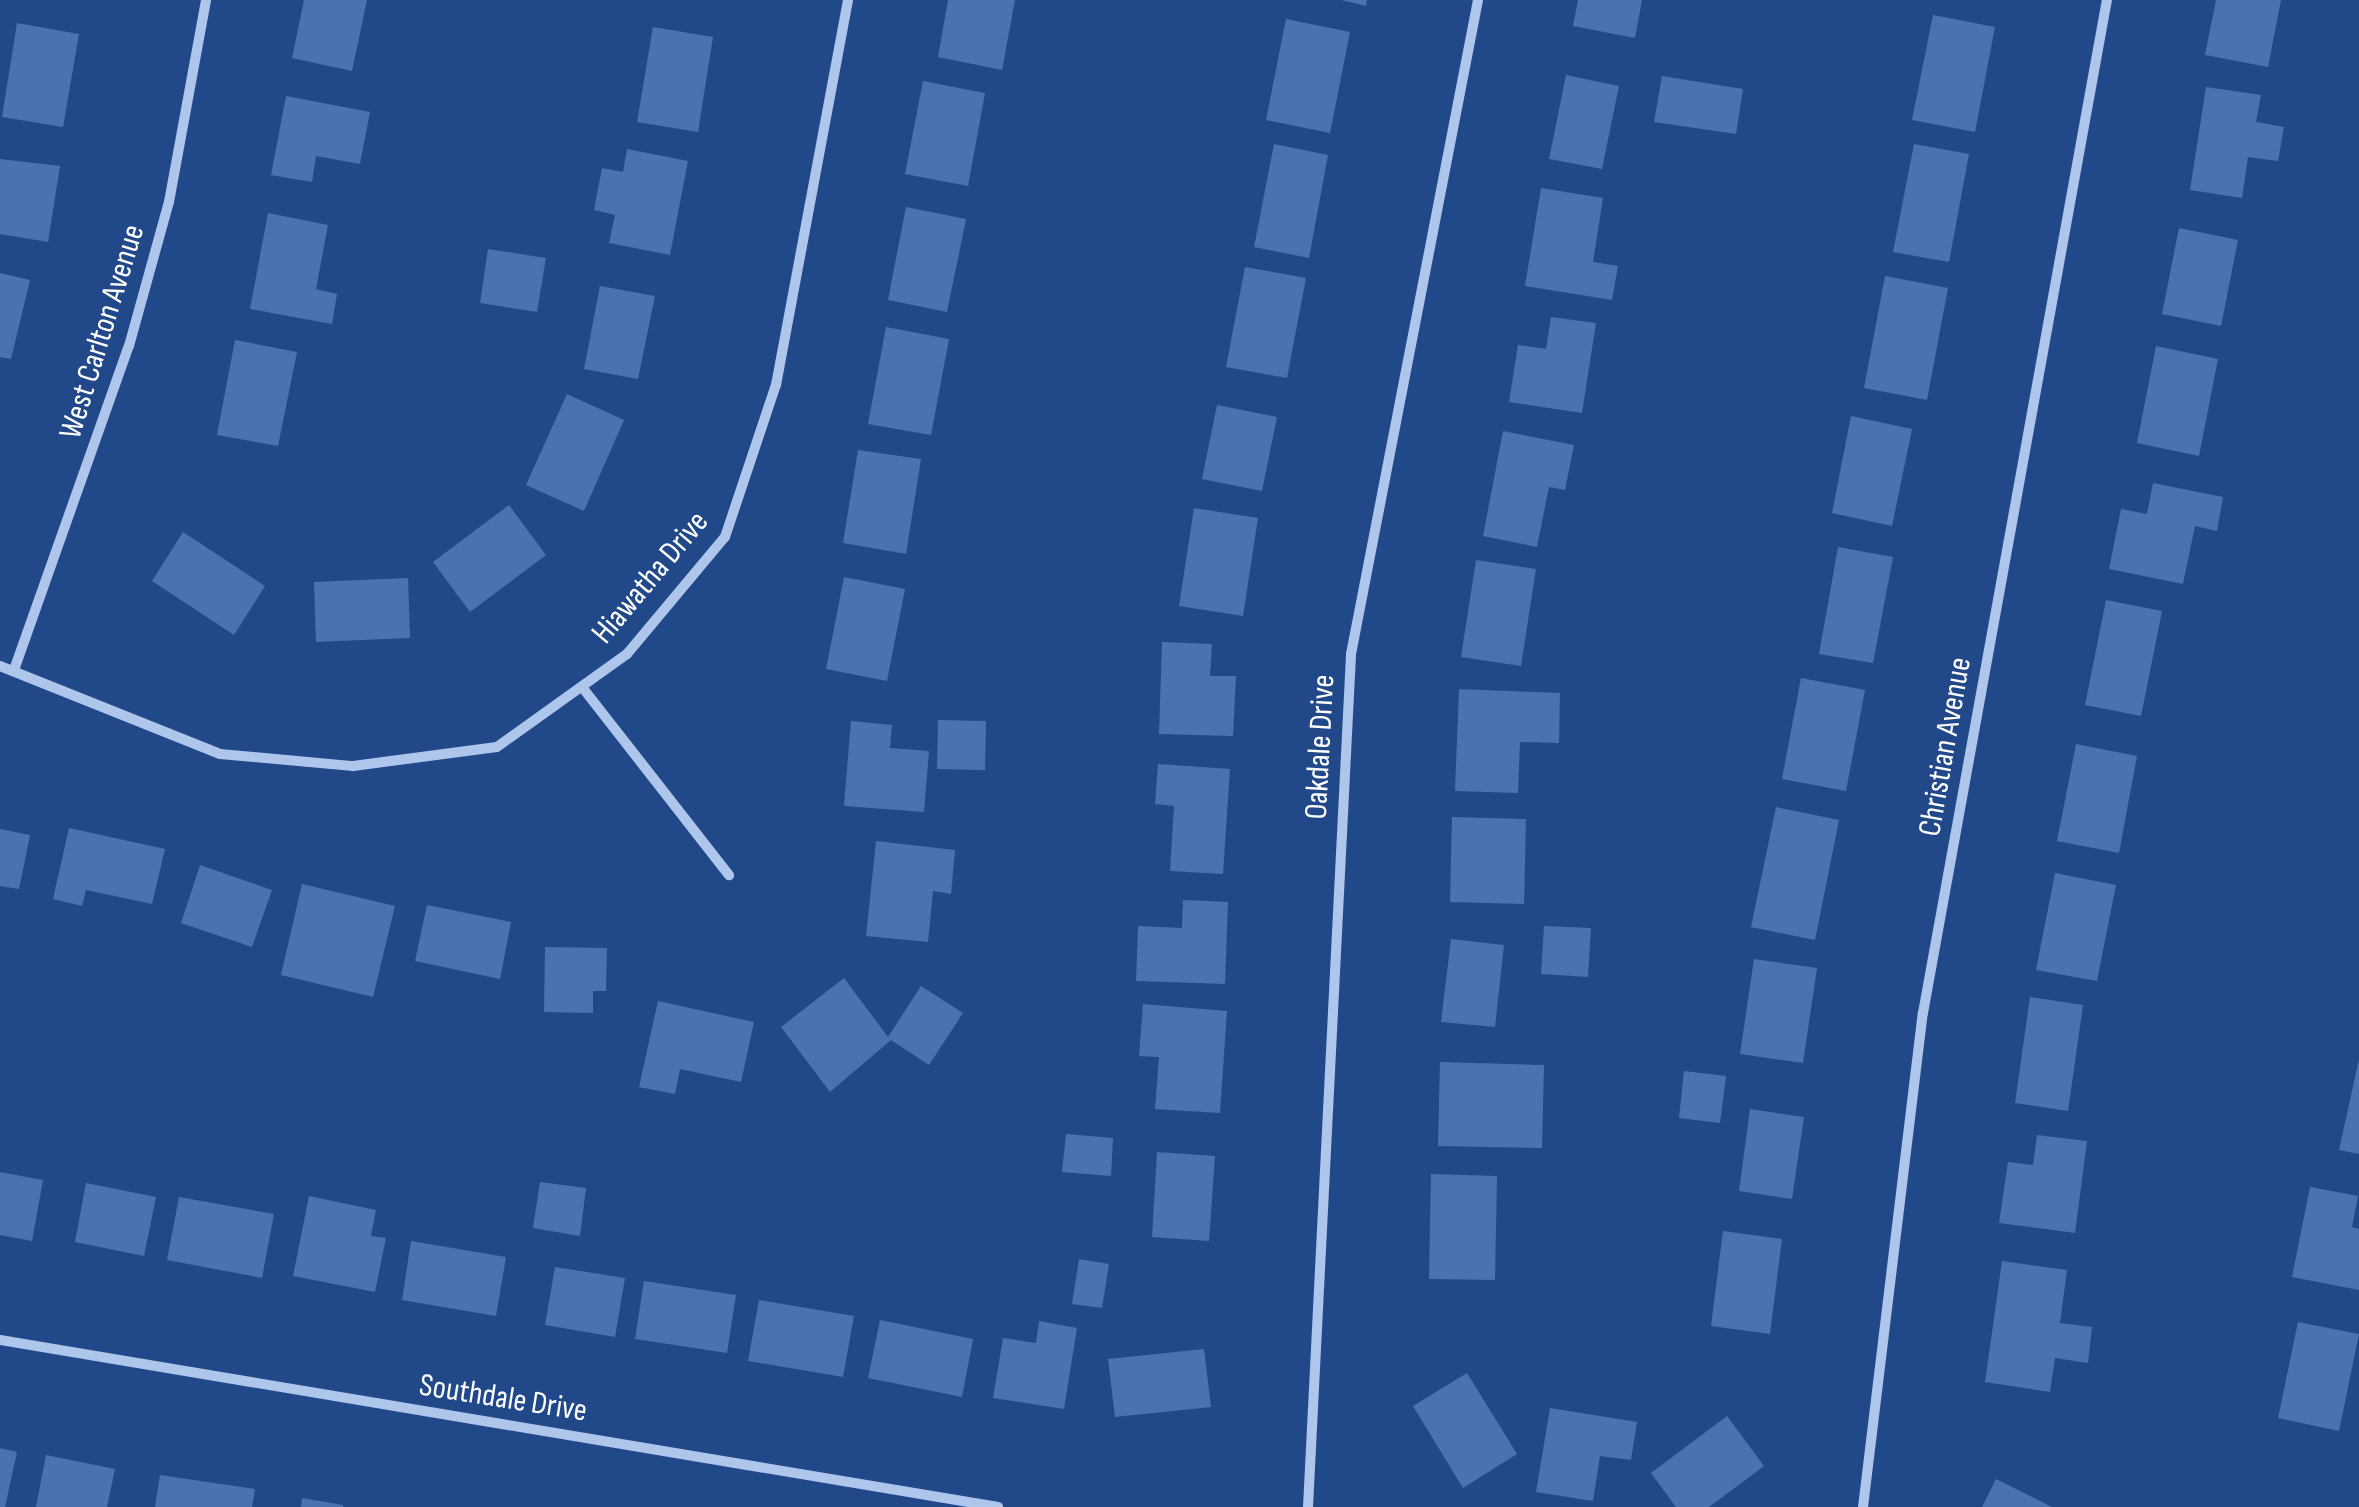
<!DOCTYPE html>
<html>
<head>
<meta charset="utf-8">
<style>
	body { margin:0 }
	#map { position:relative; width:2359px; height:1507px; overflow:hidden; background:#21498a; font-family:"Sofia Sans Condensed",sans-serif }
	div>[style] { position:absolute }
	.building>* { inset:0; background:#4a72b2 }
	.street>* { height:10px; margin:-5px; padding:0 5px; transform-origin:5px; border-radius:5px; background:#aec6eb }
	span { translate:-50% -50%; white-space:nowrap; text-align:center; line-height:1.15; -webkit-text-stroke:9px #21498a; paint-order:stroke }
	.street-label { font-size:32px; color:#fff }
</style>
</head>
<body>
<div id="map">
	<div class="building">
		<div style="clip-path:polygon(304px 0,367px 0,352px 71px,292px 58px)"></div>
		<div style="clip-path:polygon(948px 0,1015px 0,1002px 70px,938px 57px)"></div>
		<div style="clip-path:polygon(1341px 0,1367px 0,1366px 6px)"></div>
		<div style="clip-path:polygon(1578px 0,1642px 0,1635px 38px,1573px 26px)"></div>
		<div style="clip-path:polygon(2216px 0,2281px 0,2268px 67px,2205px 55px)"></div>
		<div style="clip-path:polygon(1933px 15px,1995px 27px,1975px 132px,1912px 120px)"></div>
		<div style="clip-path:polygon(1286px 19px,1350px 32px,1330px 133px,1266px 120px)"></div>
		<div style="clip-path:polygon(17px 23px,79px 34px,63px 127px,2px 117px)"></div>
		<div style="clip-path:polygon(653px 27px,713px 37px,698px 132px,637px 122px)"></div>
		<div style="clip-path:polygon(1566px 75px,1619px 86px,1602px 169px,1549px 159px)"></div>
		<div style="clip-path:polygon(1662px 76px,1743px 89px,1736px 134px,1654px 122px)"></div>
		<div style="clip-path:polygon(923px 81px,985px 93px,968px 186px,905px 174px)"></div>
		<div style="clip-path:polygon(2206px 87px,2261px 95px,2256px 122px,2284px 127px,2278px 161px,2248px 157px,2242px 198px,2190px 190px)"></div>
		<div style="clip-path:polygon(286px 96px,370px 112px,360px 164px,316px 156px,312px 182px,271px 175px)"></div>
		<div style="clip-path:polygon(1274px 144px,1328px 155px,1309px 258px,1254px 247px)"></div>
		<div style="clip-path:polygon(1914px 144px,1969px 154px,1949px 262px,1893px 252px)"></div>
		<div style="clip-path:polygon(627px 149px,688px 161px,670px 255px,609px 243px,615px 215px,594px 210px,602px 168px,623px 172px)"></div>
		<div style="clip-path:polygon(0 159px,60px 166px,48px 242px,0 234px)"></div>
		<div style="clip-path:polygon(1541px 188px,1603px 198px,1593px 262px,1618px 266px,1612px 300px,1525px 286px)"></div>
		<div style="clip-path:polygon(906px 207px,966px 219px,947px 312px,888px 300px)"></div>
		<div style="clip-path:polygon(268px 213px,328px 225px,316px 289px,337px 294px,332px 324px,250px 309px)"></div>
		<div style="clip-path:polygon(2179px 228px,2238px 240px,2221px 326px,2162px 314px)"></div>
		<div style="clip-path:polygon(488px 249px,546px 258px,537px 312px,480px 303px)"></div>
		<div style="clip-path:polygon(1245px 267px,1306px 278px,1287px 378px,1226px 367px)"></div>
		<div style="clip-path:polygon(0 273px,30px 280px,11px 359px,0 357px)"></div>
		<div style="clip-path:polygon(1885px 276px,1948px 288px,1927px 400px,1864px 388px)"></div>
		<div style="clip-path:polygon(600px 286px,655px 296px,638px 379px,584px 369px)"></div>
		<div style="clip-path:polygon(1551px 317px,1596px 323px,1582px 413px,1509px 402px,1518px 345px,1546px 349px)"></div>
		<div style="clip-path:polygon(886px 327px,949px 339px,931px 435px,868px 424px)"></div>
		<div style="clip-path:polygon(235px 340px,297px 352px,278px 446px,217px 435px)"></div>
		<div style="clip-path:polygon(2156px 346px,2218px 359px,2199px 456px,2137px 443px)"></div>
		<div style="clip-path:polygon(567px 394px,624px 420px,584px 511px,526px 485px)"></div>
		<div style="clip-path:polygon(1217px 405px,1277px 417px,1262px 491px,1202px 479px)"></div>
		<div style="clip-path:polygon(1851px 416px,1912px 429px,1892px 526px,1832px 513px)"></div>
		<div style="clip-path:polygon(1503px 431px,1574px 445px,1565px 490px,1549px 487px,1537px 547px,1483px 536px)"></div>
		<div style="clip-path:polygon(858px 450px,921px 459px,906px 554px,843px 543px)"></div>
		<div style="clip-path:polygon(2153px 483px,2223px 497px,2217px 531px,2195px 526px,2183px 584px,2109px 569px,2121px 509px,2147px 514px)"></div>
		<div style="clip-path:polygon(509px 505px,546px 555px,470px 612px,433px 562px)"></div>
		<div style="clip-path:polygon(1194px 508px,1258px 518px,1243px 616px,1179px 606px)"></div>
		<div style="clip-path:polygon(183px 532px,265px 586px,234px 635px,152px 581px)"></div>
		<div style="clip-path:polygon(1838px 547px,1893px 557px,1873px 663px,1819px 654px)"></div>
		<div style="clip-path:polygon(1476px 560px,1536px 569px,1521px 666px,1461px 657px)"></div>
		<div style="clip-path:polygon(844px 577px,905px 589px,887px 681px,826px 669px)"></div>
		<div style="clip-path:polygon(408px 578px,410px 638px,316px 642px,314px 582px)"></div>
		<div style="clip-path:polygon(2106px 600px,2162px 611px,2141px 716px,2085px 705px)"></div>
		<div style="clip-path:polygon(1162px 642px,1212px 644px,1210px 676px,1236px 676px,1233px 736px,1159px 734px)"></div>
		<div style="clip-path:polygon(1801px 678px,1865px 690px,1846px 791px,1782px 779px)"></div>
		<div style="clip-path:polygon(1459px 689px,1560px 693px,1559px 743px,1520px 742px,1518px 793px,1455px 791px)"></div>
		<div style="clip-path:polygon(938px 720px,986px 721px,985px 770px,937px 769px)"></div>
		<div style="clip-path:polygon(851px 721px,892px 725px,890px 748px,929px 751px,924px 812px,844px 806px)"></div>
		<div style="clip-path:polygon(2076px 744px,2137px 756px,2119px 853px,2057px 841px)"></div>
		<div style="clip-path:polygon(1158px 764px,1230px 769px,1223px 874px,1170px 871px,1174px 806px,1155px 804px)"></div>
		<div style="clip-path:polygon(1776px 807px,1839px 820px,1815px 940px,1751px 927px)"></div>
		<div style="clip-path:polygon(1452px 817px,1526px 819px,1524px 904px,1450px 902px)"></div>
		<div style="clip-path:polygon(69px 828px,165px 849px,152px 904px,86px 890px,82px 906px,53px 899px)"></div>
		<div style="clip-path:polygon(0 829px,30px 835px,19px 889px,0 886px)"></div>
		<div style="clip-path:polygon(876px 841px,955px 850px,951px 894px,933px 891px,928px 942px,866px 936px)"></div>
		<div style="clip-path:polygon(200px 865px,272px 890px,252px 947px,181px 923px)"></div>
		<div style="clip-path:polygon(2055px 873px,2116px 885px,2097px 981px,2036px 970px)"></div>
		<div style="clip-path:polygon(302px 884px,395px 906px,373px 997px,281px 975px)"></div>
		<div style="clip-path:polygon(1183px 900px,1228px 902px,1225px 984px,1136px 981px,1138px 926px,1182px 928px)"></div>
		<div style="clip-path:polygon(427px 905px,511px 922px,500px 979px,415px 961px)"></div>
		<div style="clip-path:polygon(1544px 926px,1591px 928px,1588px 977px,1541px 974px)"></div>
		<div style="clip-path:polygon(1451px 939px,1504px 945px,1495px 1027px,1441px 1022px)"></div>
		<div style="clip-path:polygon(545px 947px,607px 948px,606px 991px,593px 991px,593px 1013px,544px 1012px)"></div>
		<div style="clip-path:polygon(1754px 959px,1817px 968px,1803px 1063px,1740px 1054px)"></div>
		<div style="clip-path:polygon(844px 978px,888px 1037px,921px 986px,963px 1013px,929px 1065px,891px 1040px,830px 1092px,781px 1027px)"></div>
		<div style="clip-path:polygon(2030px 997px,2083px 1005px,2068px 1111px,2015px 1103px)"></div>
		<div style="clip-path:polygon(658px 1001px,754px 1022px,741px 1082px,680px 1069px,675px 1094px,639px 1087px)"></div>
		<div style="clip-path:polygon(1143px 1004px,1227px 1011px,1220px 1113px,1155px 1109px,1159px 1057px,1139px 1056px)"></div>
		<div style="clip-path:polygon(2359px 1059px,2359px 1154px,2339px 1150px)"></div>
		<div style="clip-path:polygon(1440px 1062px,1544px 1065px,1542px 1148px,1438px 1146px)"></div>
		<div style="clip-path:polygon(1684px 1071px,1726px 1076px,1720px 1123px,1679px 1118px)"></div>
		<div style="clip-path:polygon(1750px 1109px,1804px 1117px,1792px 1199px,1739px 1191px)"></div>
		<div style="clip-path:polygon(1066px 1134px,1113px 1138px,1111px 1176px,1062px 1172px)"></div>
		<div style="clip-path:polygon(2037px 1135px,2087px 1141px,2075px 1233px,1999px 1223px,2008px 1162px,2033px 1165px)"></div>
		<div style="clip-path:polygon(1157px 1152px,1215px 1156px,1209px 1241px,1152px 1237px)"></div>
		<div style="clip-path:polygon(0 1172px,43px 1180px,32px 1241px,0 1235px)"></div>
		<div style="clip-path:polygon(1431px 1174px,1497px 1176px,1495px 1280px,1429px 1279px)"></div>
		<div style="clip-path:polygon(540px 1182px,586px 1188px,580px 1236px,533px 1228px)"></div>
		<div style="clip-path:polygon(86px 1183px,156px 1197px,144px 1256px,75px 1242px)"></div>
		<div style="clip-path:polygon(2310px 1187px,2358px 1196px,2352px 1227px,2359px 1229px,2359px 1290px,2292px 1277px)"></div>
		<div style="clip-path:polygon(309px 1196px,376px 1210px,371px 1236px,386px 1238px,375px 1292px,293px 1276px)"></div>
		<div style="clip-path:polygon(179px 1197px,274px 1214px,262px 1278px,167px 1260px)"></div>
		<div style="clip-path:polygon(1723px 1231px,1782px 1239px,1770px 1334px,1711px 1326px)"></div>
		<div style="clip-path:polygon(411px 1241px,506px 1257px,496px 1316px,402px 1300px)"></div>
		<div style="clip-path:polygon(1079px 1259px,1109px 1264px,1102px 1308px,1072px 1304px)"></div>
		<div style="clip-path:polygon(2002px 1261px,2067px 1270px,2060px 1323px,2092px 1327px,2088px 1363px,2055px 1358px,2050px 1392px,1985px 1382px)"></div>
		<div style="clip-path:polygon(555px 1267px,625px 1278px,615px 1337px,545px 1325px)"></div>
		<div style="clip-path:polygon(644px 1281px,736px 1295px,727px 1353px,635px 1339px)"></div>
		<div style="clip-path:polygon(759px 1300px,854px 1316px,843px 1377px,748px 1361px)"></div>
		<div style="clip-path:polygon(880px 1320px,973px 1339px,962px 1397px,868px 1378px)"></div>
		<div style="clip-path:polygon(1039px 1321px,1077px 1328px,1064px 1409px,993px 1398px,1003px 1338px,1036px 1343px)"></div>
		<div style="clip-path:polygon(2298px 1322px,2359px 1334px,2339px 1431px,2278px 1418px)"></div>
		<div style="clip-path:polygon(1204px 1349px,1211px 1407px,1115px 1417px,1108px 1359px)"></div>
		<div style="clip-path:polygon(1467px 1373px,1517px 1454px,1463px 1488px,1413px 1406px)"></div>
		<div style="clip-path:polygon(1550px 1408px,1637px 1422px,1631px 1460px,1600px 1456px,1593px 1501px,1536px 1492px)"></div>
		<div style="clip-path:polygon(1727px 1416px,1764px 1466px,1709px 1507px,1676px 1507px,1651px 1473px)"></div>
		<div style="clip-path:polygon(0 1448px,17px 1452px,5px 1507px,0 1507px)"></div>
		<div style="clip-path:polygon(46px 1455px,115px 1469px,107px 1507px,36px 1507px)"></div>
		<div style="clip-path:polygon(160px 1475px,255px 1489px,252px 1507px,155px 1507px)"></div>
		<div style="clip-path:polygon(1996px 1479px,2052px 1507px,1982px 1507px)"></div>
		<div style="clip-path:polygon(302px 1498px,343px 1505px,343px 1507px,301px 1507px)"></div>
	</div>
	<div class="street">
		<div style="left:0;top:666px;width:237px;rotate:21.8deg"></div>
		<div style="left:220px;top:754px;width:134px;rotate:5.2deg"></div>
		<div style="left:353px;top:766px;width:145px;rotate:-7.5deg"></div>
		<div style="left:497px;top:747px;width:160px;rotate:-35.6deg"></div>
		<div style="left:627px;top:654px;width:153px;rotate:-50.1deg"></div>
		<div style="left:725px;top:537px;width:160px;rotate:-71.5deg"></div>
		<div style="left:776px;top:385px;width:392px;rotate:-79.4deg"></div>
		<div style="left:14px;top:670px;width:344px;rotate:-70.5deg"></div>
		<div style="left:129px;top:346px;width:149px;rotate:-74.5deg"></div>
		<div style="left:169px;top:202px;width:205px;rotate:-79.6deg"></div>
		<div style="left:582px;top:687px;width:239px;rotate:52deg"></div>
		<div style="left:0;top:1340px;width:1012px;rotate:9.5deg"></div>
		<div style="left:1308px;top:1507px;width:854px;rotate:-87.11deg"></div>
		<div style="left:1351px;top:654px;width:666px;rotate:-79.01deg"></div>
		<div style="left:1863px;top:1507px;width:498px;rotate:-83.1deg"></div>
		<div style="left:1923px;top:1013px;width:1030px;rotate:-79.71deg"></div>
	</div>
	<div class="street-label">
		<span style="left:103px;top:332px;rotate:-73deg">West Carlton Avenue</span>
		<span style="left:651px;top:578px;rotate:-50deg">Hiawatha Drive</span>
		<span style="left:1321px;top:747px;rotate:-87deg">Oakdale Drive</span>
		<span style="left:1946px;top:747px;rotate:-80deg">Christian Avenue</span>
		<span style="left:503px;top:1399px;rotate:9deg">Southdale Drive</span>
	</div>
</div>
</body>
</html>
